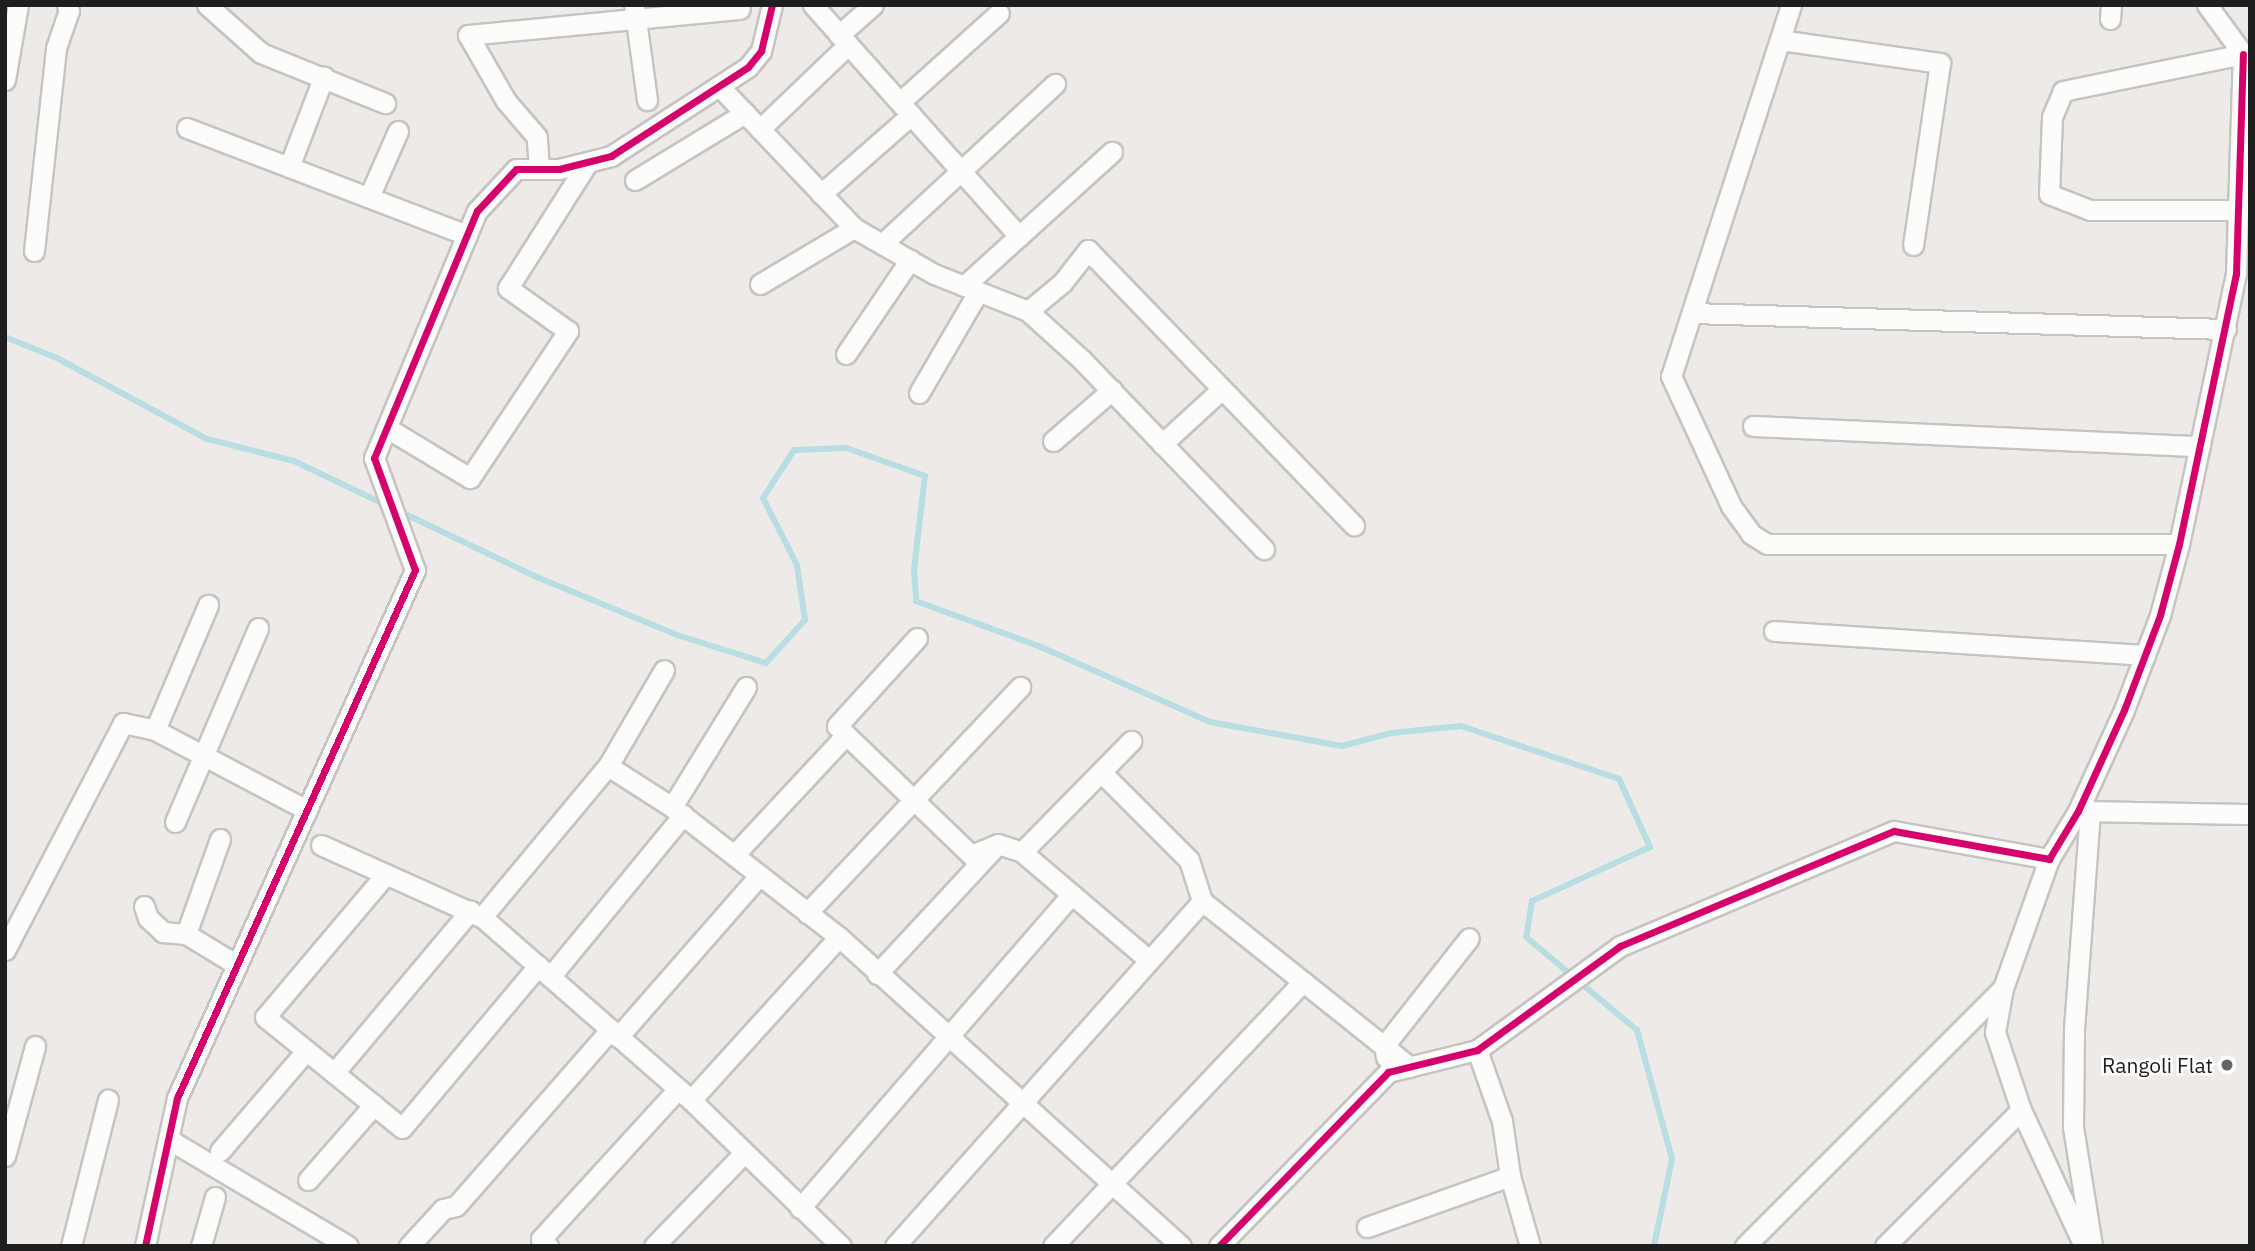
<!DOCTYPE html>
<html>
<head>
<meta charset="utf-8">
<style>
	body { margin:0 }
	#map { position:relative; width:2255px; height:1251px; overflow:hidden; background:#edeae7; font-family:"IBM Plex Sans",sans-serif }
	div>[style] { position:absolute }
	.stream>* { height:6px; margin:-3px; padding:0 3px; transform-origin:3px; border-radius:3px; background:#b8dde2 }
	.roads { filter:drop-shadow(2px 0 #c5c4c3) drop-shadow(-2px 0 #c5c4c3) drop-shadow(0 2px #c5c4c3) drop-shadow(0 -2px #c5c4c3) }
	.minor>* { height:19px; margin:-9.5px; padding:0 9.5px; transform-origin:9.5px; border-radius:9.5px; background:#fcfcfb }
	.cycleway>* { height:7px; margin:-3.5px; padding:0 3.5px; transform-origin:3.5px; border-radius:3.5px; background:#d6006c }
	.dots>* { width:19px; height:19px; translate:-50% -50%; box-sizing:border-box; border:4px solid #fff; border-radius:50% }
	span { translate:-50% -50%; white-space:nowrap; text-align:center; line-height:1.15; -webkit-text-stroke:5px #fff; paint-order:stroke }
	.poi-label { font-size:21px; color:#1e1e1e }
	.right { translate:-100% -50%; text-align:right }
	.frame { position:absolute; inset:0; border:7px solid #1e1e1e; pointer-events:none }
</style>
</head>
<body>
<div id="map">
	<div class="stream">
		<div style="left:5px;top:337px;width:56px;rotate:22deg"></div>
		<div style="left:57px;top:358px;width:170px;rotate:28.4deg"></div>
		<div style="left:207px;top:439px;width:90px;rotate:14.2deg"></div>
		<div style="left:294px;top:461px;width:102px;rotate:25.6deg"></div>
		<div style="left:399px;top:511px;width:155px;rotate:25.6deg"></div>
		<div style="left:539px;top:578px;width:149px;rotate:22.4deg"></div>
		<div style="left:677px;top:635px;width:93px;rotate:17.5deg"></div>
		<div style="left:766px;top:663px;width:58px;rotate:-47.8deg"></div>
		<div style="left:805px;top:620px;width:56px;rotate:-98.3deg"></div>
		<div style="left:797px;top:565px;width:75px;rotate:-116.9deg"></div>
		<div style="left:763px;top:498px;width:57px;rotate:-57.1deg"></div>
		<div style="left:794px;top:450px;width:53px;rotate:-2.2deg"></div>
		<div style="left:847px;top:448px;width:83px;rotate:19.7deg"></div>
		<div style="left:925px;top:476px;width:94px;rotate:96.7deg"></div>
		<div style="left:914px;top:569px;width:32px;rotate:86deg"></div>
		<div style="left:916px;top:601px;width:133px;rotate:20.2deg"></div>
		<div style="left:1041px;top:647px;width:185px;rotate:23.9deg"></div>
		<div style="left:1210px;top:722px;width:134px;rotate:10.3deg"></div>
		<div style="left:1342px;top:746px;width:51px;rotate:-14.9deg"></div>
		<div style="left:1391px;top:733px;width:70px;rotate:-5.7deg"></div>
		<div style="left:1461px;top:726px;width:167px;rotate:18.5deg"></div>
		<div style="left:1619px;top:779px;width:75px;rotate:65.5deg"></div>
		<div style="left:1650px;top:847px;width:130px;rotate:155.4deg"></div>
		<div style="left:1532px;top:901px;width:36px;rotate:99deg"></div>
		<div style="left:1526px;top:937px;width:145px;rotate:40deg"></div>
		<div style="left:1637px;top:1030px;width:134px;rotate:74.8deg"></div>
		<div style="left:1672px;top:1159px;width:89px;rotate:101.7deg"></div>
	</div>
	<div class="roads">
		<div class="minor">
			<div style="left:207px;top:5px;width:72px;rotate:41.6deg"></div>
			<div style="left:261px;top:53px;width:134px;rotate:22deg"></div>
			<div style="left:634px;top:5px;width:96px;rotate:82.2deg"></div>
			<div style="left:813px;top:5px;width:310px;rotate:48.3deg"></div>
			<div style="left:1791px;top:5px;width:390px;rotate:107.9deg"></div>
			<div style="left:1671px;top:376px;width:143px;rotate:65.2deg"></div>
			<div style="left:1731px;top:506px;width:34px;rotate:54deg"></div>
			<div style="left:1751px;top:534px;width:19px;rotate:32deg"></div>
			<div style="left:1767px;top:544px;width:412px"></div>
			<div style="left:2207px;top:5px;width:61px;rotate:53.7deg"></div>
			<div style="left:2243px;top:54px;width:184px;rotate:168.4deg"></div>
			<div style="left:2063px;top:91px;width:28px;rotate:113deg"></div>
			<div style="left:2052px;top:117px;width:77px;rotate:92.2deg"></div>
			<div style="left:2049px;top:194px;width:44px;rotate:21.3deg"></div>
			<div style="left:2090px;top:210px;width:148px"></div>
			<div style="left:2110px;top:19px;width:14px;rotate:-86deg"></div>
			<div style="left:839px;top:35px;width:45px;rotate:-41.4deg"></div>
			<div style="left:1780px;top:40px;width:162px;rotate:8.2deg"></div>
			<div style="left:1940px;top:63px;width:184px;rotate:98.4deg"></div>
			<div style="left:5px;top:80px;width:76px;rotate:-80.2deg"></div>
			<div style="left:719px;top:86px;width:196px;rotate:46.4deg"></div>
			<div style="left:854px;top:228px;width:92px;rotate:29.9deg"></div>
			<div style="left:934px;top:274px;width:101px;rotate:21.5deg"></div>
			<div style="left:1028px;top:311px;width:72px;rotate:42.2deg"></div>
			<div style="left:1081px;top:359px;width:264px;rotate:46.1deg"></div>
			<div style="left:900px;top:102px;width:133px;rotate:-42deg"></div>
			<div style="left:187px;top:128px;width:300px;rotate:20.9deg"></div>
			<div style="left:760px;top:129px;width:122px;rotate:-43.7deg"></div>
			<div style="left:289px;top:167px;width:97px;rotate:-69deg"></div>
			<div style="left:539px;top:169px;width:32px;rotate:-94deg"></div>
			<div style="left:537px;top:137px;width:48px;rotate:-130.7deg"></div>
			<div style="left:506px;top:101px;width:76px;rotate:-119.9deg"></div>
			<div style="left:468px;top:35px;width:273px;rotate:-5.5deg"></div>
			<div style="left:635px;top:180px;width:129px;rotate:-31.3deg"></div>
			<div style="left:821px;top:194px;width:120px;rotate:-41.3deg"></div>
			<div style="left:369px;top:197px;width:72px;rotate:-66.3deg"></div>
			<div style="left:882px;top:244px;width:236px;rotate:-42.8deg"></div>
			<div style="left:34px;top:251px;width:204px;rotate:-83.8deg"></div>
			<div style="left:56px;top:48px;width:39px;rotate:-71deg"></div>
			<div style="left:69px;top:11px;width:6px;rotate:-108deg"></div>
			<div style="left:760px;top:284px;width:109px;rotate:-30.8deg"></div>
			<div style="left:964px;top:286px;width:200px;rotate:-42.2deg"></div>
			<div style="left:1028px;top:311px;width:44px;rotate:-39.5deg"></div>
			<div style="left:1062px;top:283px;width:42px;rotate:-51.8deg"></div>
			<div style="left:1088px;top:250px;width:383px;rotate:46deg"></div>
			<div style="left:1692px;top:313px;width:534px;rotate:1.72deg"></div>
			<div style="left:846px;top:354px;width:114px;rotate:-55.8deg"></div>
			<div style="left:919px;top:393px;width:117px;rotate:-59.7deg"></div>
			<div style="left:1753px;top:426px;width:447px;rotate:2.6deg"></div>
			<div style="left:387px;top:428px;width:97px;rotate:31.1deg"></div>
			<div style="left:470px;top:478px;width:177px;rotate:-56.3deg"></div>
			<div style="left:568px;top:331px;width:74px;rotate:-144.4deg"></div>
			<div style="left:508px;top:288px;width:149px;rotate:-57.6deg"></div>
			<div style="left:1053px;top:441px;width:78px;rotate:-40.8deg"></div>
			<div style="left:1162px;top:444px;width:81px;rotate:-42.5deg"></div>
			<div style="left:1774px;top:631px;width:372px;rotate:3.7deg"></div>
			<div style="left:917px;top:638px;width:119px;rotate:132.3deg"></div>
			<div style="left:837px;top:726px;width:186px;rotate:43.9deg"></div>
			<div style="left:971px;top:855px;width:29px;rotate:-22deg"></div>
			<div style="left:998px;top:844px;width:25px;rotate:18deg"></div>
			<div style="left:1022px;top:852px;width:167px;rotate:40.4deg"></div>
			<div style="left:155px;top:730px;width:136px;rotate:-67deg"></div>
			<div style="left:608px;top:766px;width:111px;rotate:-59.7deg"></div>
			<div style="left:1101px;top:772px;width:124px;rotate:45deg"></div>
			<div style="left:1189px;top:860px;width:43px;rotate:72.4deg"></div>
			<div style="left:672px;top:807px;width:141px;rotate:-58.3deg"></div>
			<div style="left:2079px;top:811px;width:171px;rotate:1deg"></div>
			<div style="left:2090px;top:811px;width:220px;rotate:94.2deg"></div>
			<div style="left:2074px;top:1030px;width:97px;rotate:90.6deg"></div>
			<div style="left:2073px;top:1127px;width:121px;rotate:80.9deg"></div>
			<div style="left:175px;top:822px;width:211px;rotate:-66.8deg"></div>
			<div style="left:220px;top:839px;width:101px;rotate:109.7deg"></div>
			<div style="left:186px;top:934px;width:60px;rotate:31.3deg"></div>
			<div style="left:321px;top:845px;width:175px;rotate:24.2deg"></div>
			<div style="left:1022px;top:852px;width:156px;rotate:-45.5deg"></div>
			<div style="left:734px;top:855px;width:164px;rotate:-47deg"></div>
			<div style="left:2049px;top:859px;width:137px;rotate:109.6deg"></div>
			<div style="left:2003px;top:988px;width:45px;rotate:100.3deg"></div>
			<div style="left:1995px;top:1032px;width:82px;rotate:71.6deg"></div>
			<div style="left:2021px;top:1110px;width:150px;rotate:65.1deg"></div>
			<div style="left:386px;top:874px;width:187px;rotate:130.2deg"></div>
			<div style="left:265px;top:1017px;width:176px;rotate:39deg"></div>
			<div style="left:402px;top:1128px;width:212px;rotate:-50deg"></div>
			<div style="left:144px;top:906px;width:13px;rotate:72deg"></div>
			<div style="left:148px;top:918px;width:21px;rotate:43deg"></div>
			<div style="left:163px;top:932px;width:23px;rotate:5deg"></div>
			<div style="left:807px;top:913px;width:311px;rotate:-46.7deg"></div>
			<div style="left:5px;top:950px;width:256px;rotate:-62.5deg"></div>
			<div style="left:123px;top:723px;width:33px;rotate:12deg"></div>
			<div style="left:155px;top:730px;width:172px;rotate:27.8deg"></div>
			<div style="left:877px;top:974px;width:171px;rotate:-47.1deg"></div>
			<div style="left:550px;top:977px;width:210px;rotate:-50.6deg"></div>
			<div style="left:618px;top:1037px;width:215px;rotate:-48.8deg"></div>
			<div style="left:1477px;top:1050px;width:75px;rotate:70.6deg"></div>
			<div style="left:1502px;top:1121px;width:56px;rotate:81.7deg"></div>
			<div style="left:1510px;top:1176px;width:73px;rotate:74.1deg"></div>
			<div style="left:1386px;top:1057px;width:11px;rotate:-100deg"></div>
			<div style="left:1384px;top:1046px;width:137px;rotate:-51.8deg"></div>
			<div style="left:334px;top:1073px;width:212px;rotate:-50deg"></div>
			<div style="left:691px;top:1100px;width:220px;rotate:-47.8deg"></div>
			<div style="left:168px;top:1139px;width:209px;rotate:30.7deg"></div>
			<div style="left:220px;top:1151px;width:132px;rotate:-49.3deg"></div>
			<div style="left:5px;top:1156px;width:114px;rotate:-74.7deg"></div>
			<div style="left:308px;top:1180px;width:100px;rotate:-48.7deg"></div>
			<div style="left:800px;top:1208px;width:415px;rotate:-49.1deg"></div>
			<div style="left:1367px;top:1227px;width:152px;rotate:-19.6deg"></div>
			<div style="left:71px;top:1246px;width:151px;rotate:-75.8deg"></div>
			<div style="left:145px;top:1246px;width:151px;rotate:-77.8deg"></div>
			<div style="left:177px;top:1098px;width:579px;rotate:-65.74deg"></div>
			<div style="left:415px;top:570px;width:119px;rotate:-110.1deg"></div>
			<div style="left:374px;top:458px;width:268px;rotate:-67.4deg"></div>
			<div style="left:477px;top:211px;width:57px;rotate:-47.1deg"></div>
			<div style="left:516px;top:169px;width:43px"></div>
			<div style="left:559px;top:169px;width:54px;rotate:-14deg"></div>
			<div style="left:611px;top:156px;width:163px;rotate:-33deg"></div>
			<div style="left:748px;top:67px;width:21px;rotate:-51deg"></div>
			<div style="left:761px;top:51px;width:47px;rotate:-76.6deg"></div>
			<div style="left:201px;top:1246px;width:51px;rotate:-74.1deg"></div>
			<div style="left:409px;top:1246px;width:50px;rotate:-47.4deg"></div>
			<div style="left:443px;top:1209px;width:13px;rotate:-13deg"></div>
			<div style="left:456px;top:1206px;width:234px;rotate:-48.8deg"></div>
			<div style="left:548px;top:1246px;width:10px;rotate:-135deg"></div>
			<div style="left:541px;top:1239px;width:203px;rotate:-47.6deg"></div>
			<div style="left:654px;top:1246px;width:129px;rotate:-45.9deg"></div>
			<div style="left:841px;top:1246px;width:209px;rotate:-135.8deg"></div>
			<div style="left:691px;top:1100px;width:278px;rotate:-138.8deg"></div>
			<div style="left:482px;top:917px;width:197px;rotate:-50.2deg"></div>
			<div style="left:608px;top:766px;width:76px;rotate:32.6deg"></div>
			<div style="left:672px;top:807px;width:212px;rotate:37.9deg"></div>
			<div style="left:839px;top:937px;width:461px;rotate:42.1deg"></div>
			<div style="left:895px;top:1246px;width:462px;rotate:-48.3deg"></div>
			<div style="left:1202px;top:901px;width:266px;rotate:38.6deg"></div>
			<div style="left:1053px;top:1246px;width:364px;rotate:-46.6deg"></div>
			<div style="left:1219px;top:1246px;width:243px;rotate:-45.8deg"></div>
			<div style="left:1388px;top:1072px;width:92px;rotate:-13.9deg"></div>
			<div style="left:1477px;top:1050px;width:177px;rotate:-36deg"></div>
			<div style="left:1620px;top:946px;width:297px;rotate:-22.8deg"></div>
			<div style="left:1894px;top:831px;width:158px;rotate:10.2deg"></div>
			<div style="left:2049px;top:859px;width:56px;rotate:-58.9deg"></div>
			<div style="left:2078px;top:811px;width:111px;rotate:-65.5deg"></div>
			<div style="left:2124px;top:710px;width:102px;rotate:-69.2deg"></div>
			<div style="left:2160px;top:615px;width:73px;rotate:-75deg"></div>
			<div style="left:2179px;top:544px;width:276px;rotate:-78.1deg"></div>
			<div style="left:2236px;top:274px;width:220px;rotate:-88.2deg"></div>
			<div style="left:1745px;top:1246px;width:365px;rotate:-45deg"></div>
			<div style="left:1885px;top:1246px;width:192px;rotate:-45deg"></div>
		</div>
	</div>
	<div class="cycleway">
		<div style="left:145px;top:1246px;width:151px;rotate:-77.8deg"></div>
		<div style="left:177px;top:1098px;width:579px;rotate:-65.74deg"></div>
		<div style="left:415px;top:570px;width:119px;rotate:-110.1deg"></div>
		<div style="left:374px;top:458px;width:268px;rotate:-67.4deg"></div>
		<div style="left:477px;top:211px;width:57px;rotate:-47.1deg"></div>
		<div style="left:516px;top:169px;width:43px"></div>
		<div style="left:559px;top:169px;width:54px;rotate:-14deg"></div>
		<div style="left:611px;top:156px;width:163px;rotate:-33deg"></div>
		<div style="left:748px;top:67px;width:21px;rotate:-51deg"></div>
		<div style="left:761px;top:51px;width:47px;rotate:-76.6deg"></div>
		<div style="left:1219px;top:1246px;width:243px;rotate:-45.8deg"></div>
		<div style="left:1388px;top:1072px;width:92px;rotate:-13.9deg"></div>
		<div style="left:1477px;top:1050px;width:177px;rotate:-36deg"></div>
		<div style="left:1620px;top:946px;width:297px;rotate:-22.8deg"></div>
		<div style="left:1894px;top:831px;width:158px;rotate:10.2deg"></div>
		<div style="left:2049px;top:859px;width:56px;rotate:-58.9deg"></div>
		<div style="left:2078px;top:811px;width:111px;rotate:-65.5deg"></div>
		<div style="left:2124px;top:710px;width:102px;rotate:-69.2deg"></div>
		<div style="left:2160px;top:615px;width:73px;rotate:-75deg"></div>
		<div style="left:2179px;top:544px;width:276px;rotate:-78.1deg"></div>
		<div style="left:2236px;top:274px;width:220px;rotate:-88.2deg"></div>
	</div>
	<div class="dots">
		<div style="left:2227px;top:1065px;background:#666564"></div>
	</div>
	<div class="poi-label">
		<span class="right" style="left:2213px;top:1065px">Rangoli Flat</span>
	</div>
	<div class="frame"></div>
</div>
</body>
</html>
